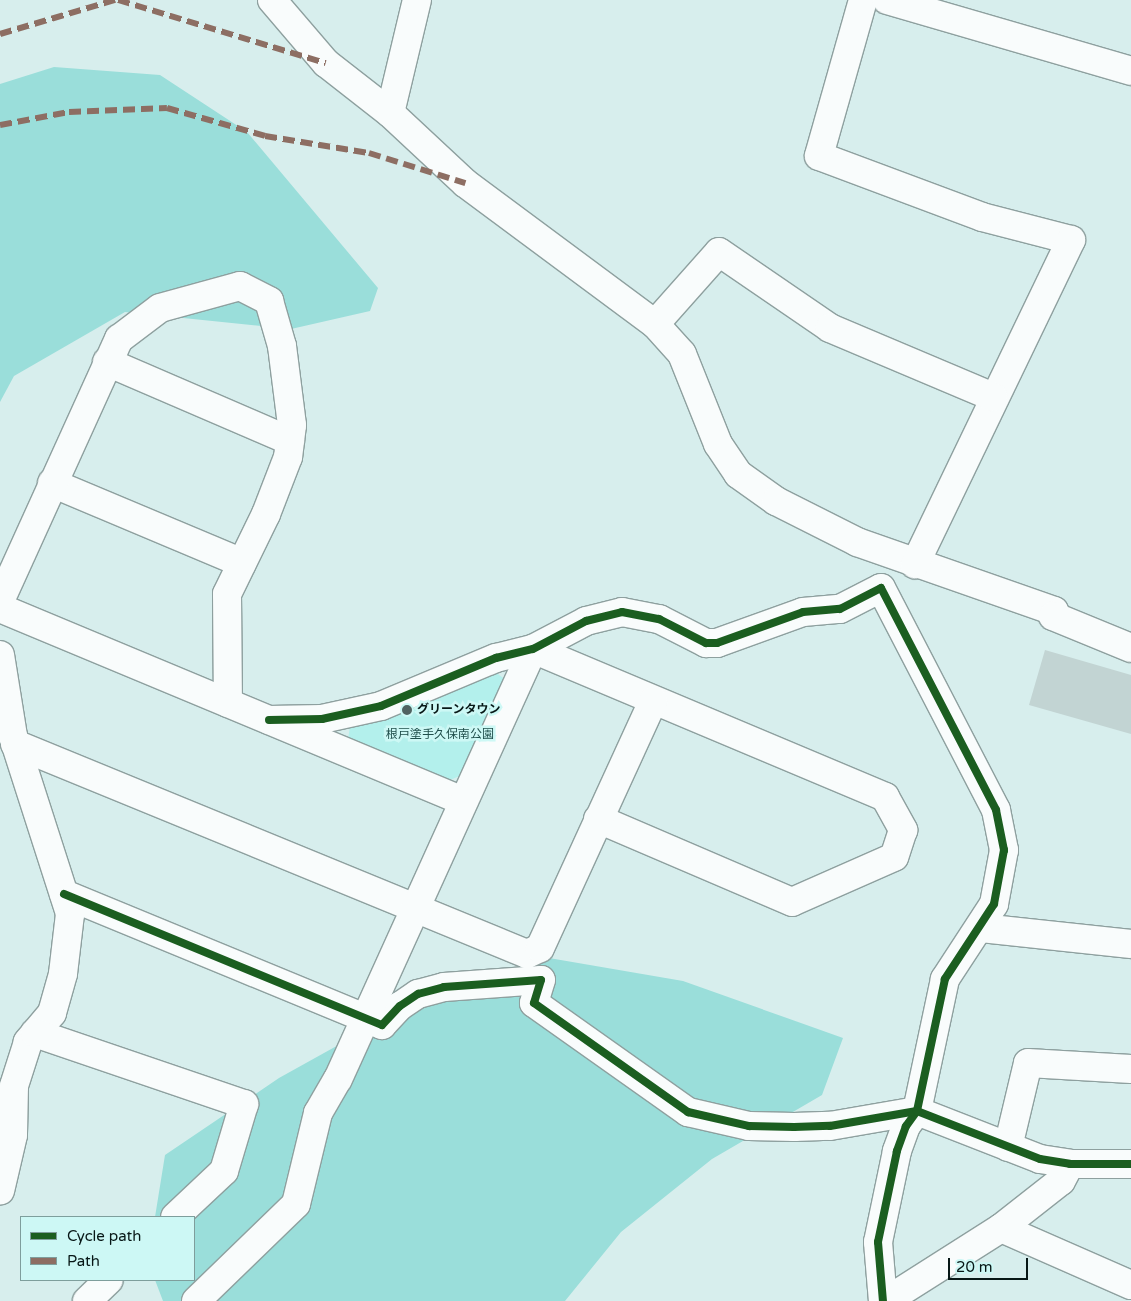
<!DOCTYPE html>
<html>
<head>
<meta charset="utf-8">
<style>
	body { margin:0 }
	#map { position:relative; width:1131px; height:1301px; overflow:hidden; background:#d7eeed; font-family:"Varela Round","Noto Sans JP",sans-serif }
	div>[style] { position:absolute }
	.green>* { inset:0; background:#b3f0ec }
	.forest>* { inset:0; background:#9adeda }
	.building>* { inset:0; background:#c2d4d3 }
	.roads { filter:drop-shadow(1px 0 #8ea09f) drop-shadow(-1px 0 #8ea09f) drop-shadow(0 1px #8ea09f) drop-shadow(0 -1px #8ea09f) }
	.minor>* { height:28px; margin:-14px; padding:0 14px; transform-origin:14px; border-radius:14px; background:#f9fcfc }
	.quiet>* { height:6px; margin-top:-3px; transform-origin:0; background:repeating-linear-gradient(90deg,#8d6e63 0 12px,transparent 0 18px) }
	.cycleway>* { height:8px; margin:-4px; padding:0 4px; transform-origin:4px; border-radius:4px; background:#1b5e20 }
	.dots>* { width:14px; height:14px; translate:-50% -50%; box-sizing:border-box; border:2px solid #cdf8f5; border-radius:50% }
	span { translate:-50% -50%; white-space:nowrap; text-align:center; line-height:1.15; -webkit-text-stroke:5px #cdf8f5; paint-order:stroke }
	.poi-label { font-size:12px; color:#071716; font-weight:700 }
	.left { translate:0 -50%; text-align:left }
	.park-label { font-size:12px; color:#204f4c }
	.legend { position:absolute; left:20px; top:1216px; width:175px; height:65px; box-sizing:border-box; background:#cdf8f5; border:1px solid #7e9e9c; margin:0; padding:6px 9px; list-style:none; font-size:15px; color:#071716 }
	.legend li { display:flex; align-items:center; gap:10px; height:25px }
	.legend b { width:25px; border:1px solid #7e9e9c }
	.scale { position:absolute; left:948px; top:1258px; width:80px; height:22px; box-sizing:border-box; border:2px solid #071716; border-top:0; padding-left:6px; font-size:15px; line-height:18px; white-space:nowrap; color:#071716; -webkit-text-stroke:4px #cdf8f5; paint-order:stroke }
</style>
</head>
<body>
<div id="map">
	<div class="green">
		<div style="clip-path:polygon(495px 672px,506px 680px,462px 775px,450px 780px,348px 740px,350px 726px)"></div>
	</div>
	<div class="forest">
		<div style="clip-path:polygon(54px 67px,160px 75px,247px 132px,378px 288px,370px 311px,291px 329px,125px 312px,14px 376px,0 402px,0 84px)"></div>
		<div style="clip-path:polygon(549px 958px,683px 981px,843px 1038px,822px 1095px,712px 1159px,621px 1232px,565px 1301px,163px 1301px,155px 1280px,194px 1280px,194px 1217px,155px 1217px,165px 1155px,279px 1078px,396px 1013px)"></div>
	</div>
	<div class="building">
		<div style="clip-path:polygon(1045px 650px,1131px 675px,1131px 734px,1029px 705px)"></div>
	</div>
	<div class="roads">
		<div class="minor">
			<div style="left:272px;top:0;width:83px;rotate:49.4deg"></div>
			<div style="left:326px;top:63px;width:81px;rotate:38deg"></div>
			<div style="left:390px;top:113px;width:103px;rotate:43deg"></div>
			<div style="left:465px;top:183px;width:237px;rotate:36.6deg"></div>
			<div style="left:655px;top:324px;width:40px;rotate:48deg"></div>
			<div style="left:682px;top:354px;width:97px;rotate:68.2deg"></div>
			<div style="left:718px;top:444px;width:36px;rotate:56deg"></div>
			<div style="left:738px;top:474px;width:47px;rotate:35.4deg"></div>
			<div style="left:776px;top:501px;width:91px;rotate:26.8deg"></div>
			<div style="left:857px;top:542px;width:209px;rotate:19.3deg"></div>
			<div style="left:1054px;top:611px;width:5px;rotate:101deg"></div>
			<div style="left:1053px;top:616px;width:84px;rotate:22.3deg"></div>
			<div style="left:863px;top:0;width:162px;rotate:105.8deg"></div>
			<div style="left:819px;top:156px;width:174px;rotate:20.5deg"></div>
			<div style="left:982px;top:217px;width:92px;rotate:14.5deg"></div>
			<div style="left:1071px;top:240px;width:360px;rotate:115.7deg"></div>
			<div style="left:887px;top:0;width:254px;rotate:16.2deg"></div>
			<div style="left:390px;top:113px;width:116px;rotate:-76.6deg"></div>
			<div style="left:655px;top:324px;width:96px;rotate:-48.4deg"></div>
			<div style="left:719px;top:252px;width:135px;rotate:34.4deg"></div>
			<div style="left:830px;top:328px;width:177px;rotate:22.9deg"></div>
			<div style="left:107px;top:362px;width:199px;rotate:23.3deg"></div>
			<div style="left:52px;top:483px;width:206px;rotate:22.8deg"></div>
			<div style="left:0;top:601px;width:288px;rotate:-65.6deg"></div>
			<div style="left:119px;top:339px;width:51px;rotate:-37.1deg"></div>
			<div style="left:160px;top:308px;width:83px;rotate:-15.4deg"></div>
			<div style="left:240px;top:286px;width:33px;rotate:27deg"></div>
			<div style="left:269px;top:301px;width:47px;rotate:73.9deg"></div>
			<div style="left:282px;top:346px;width:80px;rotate:82.8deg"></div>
			<div style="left:292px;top:425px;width:32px;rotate:97deg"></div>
			<div style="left:288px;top:457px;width:61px;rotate:111.1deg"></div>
			<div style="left:266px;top:514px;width:89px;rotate:116deg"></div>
			<div style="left:227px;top:594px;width:109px;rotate:89.5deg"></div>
			<div style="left:0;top:608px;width:502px;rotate:22.63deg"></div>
			<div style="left:533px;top:649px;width:382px;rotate:22.8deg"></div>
			<div style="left:885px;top:797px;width:38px;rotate:61deg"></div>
			<div style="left:903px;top:830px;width:28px;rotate:108deg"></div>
			<div style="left:894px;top:857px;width:111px;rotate:156.2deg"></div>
			<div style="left:792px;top:902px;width:211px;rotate:-156.8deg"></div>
			<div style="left:0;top:655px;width:82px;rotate:80.9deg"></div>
			<div style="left:13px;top:736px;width:187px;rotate:72.2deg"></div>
			<div style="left:70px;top:914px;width:60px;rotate:96.7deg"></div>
			<div style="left:63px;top:974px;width:41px;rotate:105.8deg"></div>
			<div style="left:52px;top:1013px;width:38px;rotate:130deg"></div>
			<div style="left:28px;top:1042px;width:46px;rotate:107.7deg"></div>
			<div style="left:14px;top:1086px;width:49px;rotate:91.2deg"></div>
			<div style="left:13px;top:1135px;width:57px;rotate:103.1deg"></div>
			<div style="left:269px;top:720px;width:53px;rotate:-1.1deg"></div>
			<div style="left:322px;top:719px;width:60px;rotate:-12.4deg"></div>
			<div style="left:381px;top:706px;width:125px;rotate:-22.7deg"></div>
			<div style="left:496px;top:658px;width:38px;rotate:-14deg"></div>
			<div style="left:533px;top:649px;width:60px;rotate:-27.8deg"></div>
			<div style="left:586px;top:621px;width:37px;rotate:-14deg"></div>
			<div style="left:622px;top:612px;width:38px;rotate:11deg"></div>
			<div style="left:659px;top:619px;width:53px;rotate:27.1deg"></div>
			<div style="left:706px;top:643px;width:11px"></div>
			<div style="left:717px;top:643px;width:91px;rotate:-19.8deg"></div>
			<div style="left:803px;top:612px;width:37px;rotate:-5deg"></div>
			<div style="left:840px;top:609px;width:46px;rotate:-27.1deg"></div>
			<div style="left:881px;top:588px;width:250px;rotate:62.6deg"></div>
			<div style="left:996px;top:810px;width:41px;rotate:78.7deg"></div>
			<div style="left:1004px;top:850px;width:55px;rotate:100.5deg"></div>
			<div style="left:994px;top:904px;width:90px;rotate:123.2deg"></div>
			<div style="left:945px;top:979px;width:135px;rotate:102deg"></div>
			<div style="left:917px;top:1111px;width:19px;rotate:126deg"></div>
			<div style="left:906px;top:1126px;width:27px;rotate:110deg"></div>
			<div style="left:897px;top:1151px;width:93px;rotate:101.8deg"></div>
			<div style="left:878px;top:1242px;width:59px;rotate:85.2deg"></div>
			<div style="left:15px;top:744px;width:553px;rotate:22.3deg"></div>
			<div style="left:527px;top:954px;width:14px;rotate:-25deg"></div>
			<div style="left:540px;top:948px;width:272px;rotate:-65.4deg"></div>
			<div style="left:64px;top:894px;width:344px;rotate:22.4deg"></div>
			<div style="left:382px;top:1025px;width:26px;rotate:-47deg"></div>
			<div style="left:400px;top:1006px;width:22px;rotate:-34deg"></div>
			<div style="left:418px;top:994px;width:27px;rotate:-15deg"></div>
			<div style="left:444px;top:987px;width:97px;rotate:-4.1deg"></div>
			<div style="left:541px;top:980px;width:24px;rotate:107deg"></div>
			<div style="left:534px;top:1003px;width:189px;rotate:35.3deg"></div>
			<div style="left:688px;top:1112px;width:63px;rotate:12.9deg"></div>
			<div style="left:749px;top:1126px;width:45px;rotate:1.3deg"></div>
			<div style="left:794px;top:1127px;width:36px;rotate:-2deg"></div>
			<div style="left:830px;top:1126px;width:88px;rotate:-9.8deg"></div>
			<div style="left:917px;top:1111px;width:132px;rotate:21.3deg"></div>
			<div style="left:1040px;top:1159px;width:30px;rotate:9deg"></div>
			<div style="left:1070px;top:1164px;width:61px"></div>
			<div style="left:981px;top:928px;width:151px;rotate:6.1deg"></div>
			<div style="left:35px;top:1033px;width:221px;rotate:18.8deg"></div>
			<div style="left:244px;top:1104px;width:70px;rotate:106.6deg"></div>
			<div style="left:224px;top:1171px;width:67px;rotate:136.8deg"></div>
			<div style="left:1008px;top:1147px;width:86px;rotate:-76.6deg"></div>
			<div style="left:1028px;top:1063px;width:103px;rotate:3.3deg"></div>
			<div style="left:1001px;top:1228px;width:142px;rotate:23.7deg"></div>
			<div style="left:87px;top:1301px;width:30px;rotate:-44deg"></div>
			<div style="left:196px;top:1301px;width:139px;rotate:-44.1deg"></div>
			<div style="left:296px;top:1204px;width:94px;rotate:-76.4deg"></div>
			<div style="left:318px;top:1113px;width:39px;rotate:-60deg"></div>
			<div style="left:338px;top:1079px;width:472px;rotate:-65.6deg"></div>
			<div style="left:886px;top:1301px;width:136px;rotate:-32.4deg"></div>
			<div style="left:1001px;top:1228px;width:76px;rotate:-38.1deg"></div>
			<div style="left:1061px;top:1181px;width:19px;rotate:-62deg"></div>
		</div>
	</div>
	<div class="quiet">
		<div style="left:118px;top:0;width:217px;rotate:16.9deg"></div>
		<div style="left:0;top:34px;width:120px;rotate:-16.5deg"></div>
		<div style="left:0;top:125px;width:70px;rotate:-10.7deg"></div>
		<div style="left:69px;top:112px;width:98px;rotate:-2.3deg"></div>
		<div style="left:167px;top:108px;width:102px;rotate:15.9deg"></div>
		<div style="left:265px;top:136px;width:105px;rotate:9.3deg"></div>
		<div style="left:369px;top:153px;width:101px;rotate:17.4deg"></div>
	</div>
	<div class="cycleway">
		<div style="left:269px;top:720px;width:53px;rotate:-1.1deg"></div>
		<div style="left:322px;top:719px;width:60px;rotate:-12.4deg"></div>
		<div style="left:381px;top:706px;width:125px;rotate:-22.7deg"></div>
		<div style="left:496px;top:658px;width:38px;rotate:-14deg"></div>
		<div style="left:533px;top:649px;width:60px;rotate:-27.8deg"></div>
		<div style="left:586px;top:621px;width:37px;rotate:-14deg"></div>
		<div style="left:622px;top:612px;width:38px;rotate:11deg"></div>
		<div style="left:659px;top:619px;width:53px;rotate:27.1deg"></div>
		<div style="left:706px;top:643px;width:11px"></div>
		<div style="left:717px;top:643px;width:91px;rotate:-19.8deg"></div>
		<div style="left:803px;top:612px;width:37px;rotate:-5deg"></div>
		<div style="left:840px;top:609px;width:46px;rotate:-27.1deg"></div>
		<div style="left:881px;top:588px;width:250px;rotate:62.6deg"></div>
		<div style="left:996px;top:810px;width:41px;rotate:78.7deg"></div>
		<div style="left:1004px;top:850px;width:55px;rotate:100.5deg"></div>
		<div style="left:994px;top:904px;width:90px;rotate:123.2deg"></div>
		<div style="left:945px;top:979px;width:135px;rotate:102deg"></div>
		<div style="left:917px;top:1111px;width:19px;rotate:126deg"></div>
		<div style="left:906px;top:1126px;width:27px;rotate:110deg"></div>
		<div style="left:897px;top:1151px;width:93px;rotate:101.8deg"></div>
		<div style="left:878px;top:1242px;width:59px;rotate:85.2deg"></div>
		<div style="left:64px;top:894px;width:344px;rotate:22.4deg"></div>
		<div style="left:382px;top:1025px;width:26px;rotate:-47deg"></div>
		<div style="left:400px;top:1006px;width:22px;rotate:-34deg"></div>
		<div style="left:418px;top:994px;width:27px;rotate:-15deg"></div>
		<div style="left:444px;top:987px;width:97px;rotate:-4.1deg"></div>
		<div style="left:541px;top:980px;width:24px;rotate:107deg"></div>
		<div style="left:534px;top:1003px;width:189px;rotate:35.3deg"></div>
		<div style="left:688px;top:1112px;width:63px;rotate:12.9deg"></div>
		<div style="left:749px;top:1126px;width:45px;rotate:1.3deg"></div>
		<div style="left:794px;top:1127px;width:36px;rotate:-2deg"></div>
		<div style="left:830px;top:1126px;width:88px;rotate:-9.8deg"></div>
		<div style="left:917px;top:1111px;width:132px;rotate:21.3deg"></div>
		<div style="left:1040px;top:1159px;width:30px;rotate:9deg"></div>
		<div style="left:1070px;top:1164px;width:61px"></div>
	</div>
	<div class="dots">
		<div style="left:407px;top:710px;background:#506261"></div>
	</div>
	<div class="poi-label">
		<span class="left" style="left:417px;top:710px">グリーンタウン</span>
	</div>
	<div class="park-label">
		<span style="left:440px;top:735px">根戸塗手久保南公園</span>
	</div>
	<ul class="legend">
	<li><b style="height:6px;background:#1b5e20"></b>Cycle path</li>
	<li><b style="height:6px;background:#8d6e63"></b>Path</li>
	</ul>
	<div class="scale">20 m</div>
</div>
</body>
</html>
